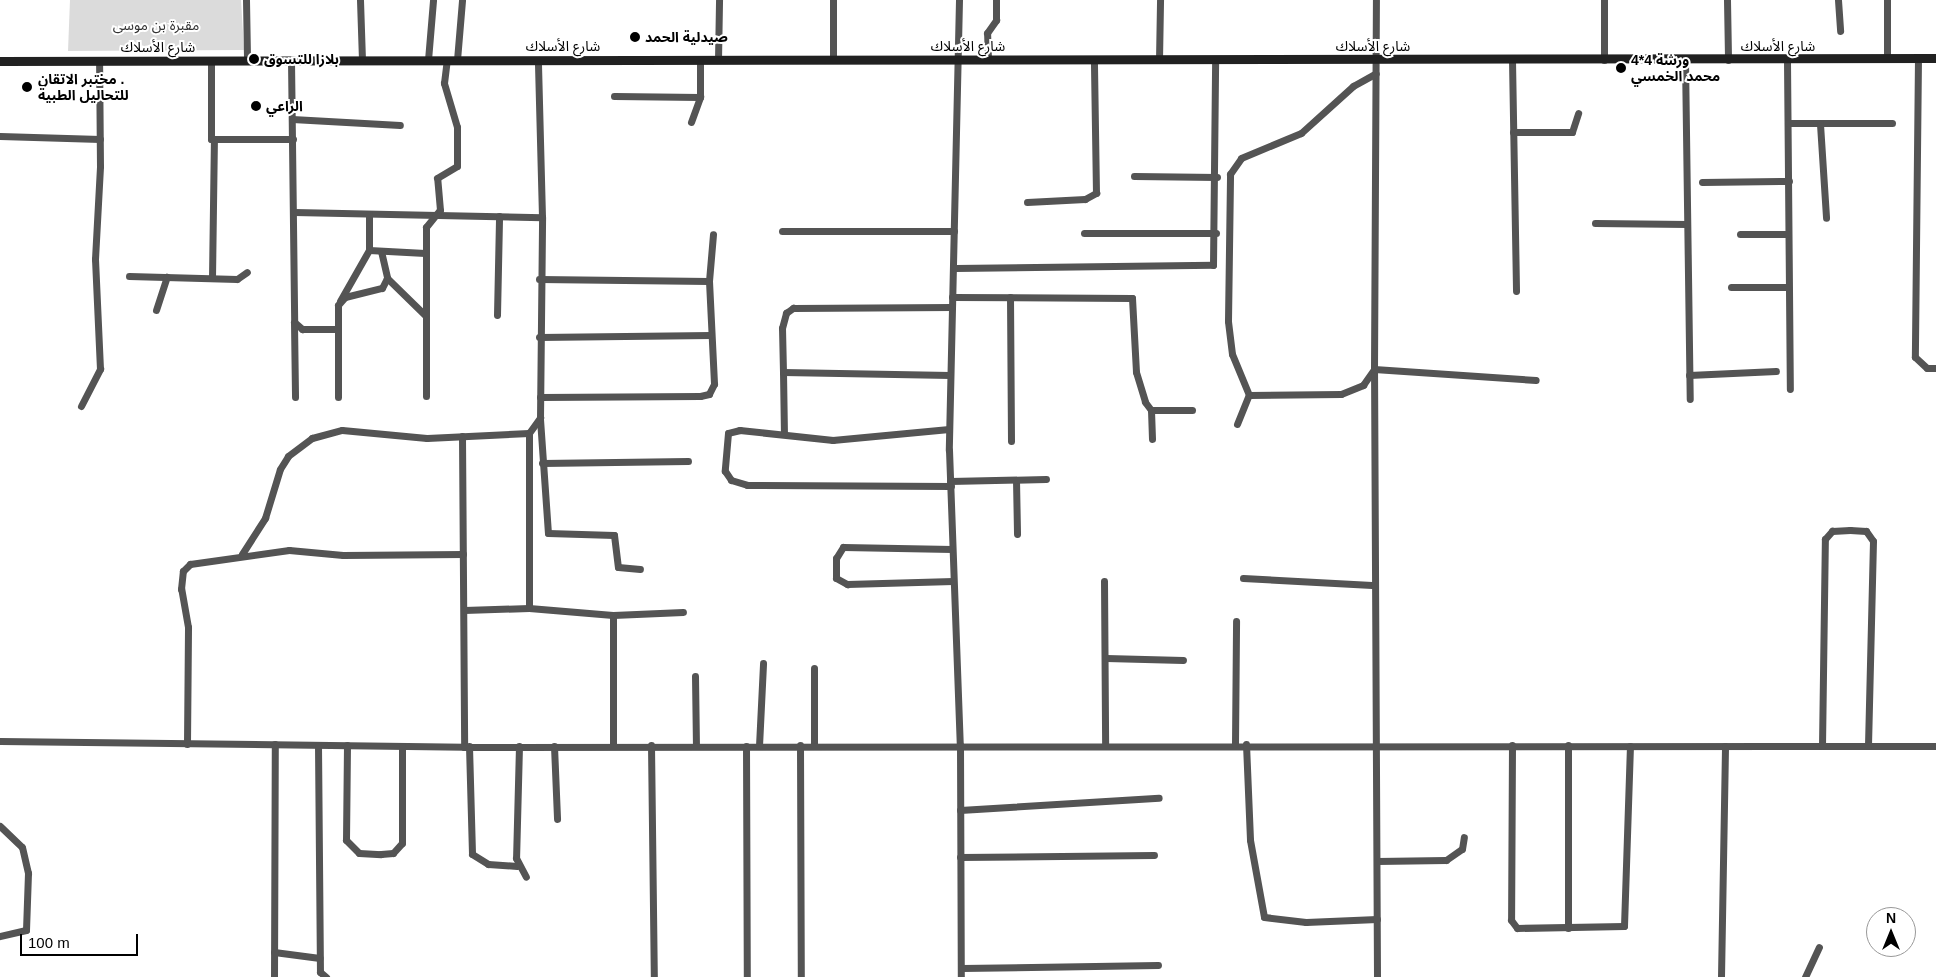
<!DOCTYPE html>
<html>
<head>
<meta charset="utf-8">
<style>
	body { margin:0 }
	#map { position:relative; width:1936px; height:977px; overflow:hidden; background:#fff; font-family:Arial,"Noto Sans Arabic",sans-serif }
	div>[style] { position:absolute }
	.green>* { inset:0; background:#dbdbdb }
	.street>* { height:7px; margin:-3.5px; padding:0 3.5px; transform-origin:3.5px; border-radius:3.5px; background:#545454 }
	.secondary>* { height:9px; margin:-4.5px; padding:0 4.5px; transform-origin:4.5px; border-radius:4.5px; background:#212121 }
	.dots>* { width:14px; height:14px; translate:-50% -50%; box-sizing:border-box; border:2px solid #fff; border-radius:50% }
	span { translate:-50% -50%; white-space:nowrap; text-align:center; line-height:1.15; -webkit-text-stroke:4px #fff; paint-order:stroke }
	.park-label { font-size:14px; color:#323232 }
	.poi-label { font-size:14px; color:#000; font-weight:700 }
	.left { translate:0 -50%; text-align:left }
	.street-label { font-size:14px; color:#000 }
	.north { position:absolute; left:1866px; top:907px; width:50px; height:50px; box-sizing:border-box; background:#fff; border:1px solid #999; border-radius:50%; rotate:0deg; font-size:14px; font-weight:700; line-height:20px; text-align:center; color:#000 }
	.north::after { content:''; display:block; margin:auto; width:18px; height:22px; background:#000; clip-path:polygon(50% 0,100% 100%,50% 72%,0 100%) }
	.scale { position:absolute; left:20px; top:934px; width:118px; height:22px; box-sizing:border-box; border:2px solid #000; border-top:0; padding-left:6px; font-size:15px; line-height:18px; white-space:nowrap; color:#000; -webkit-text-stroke:4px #fff; paint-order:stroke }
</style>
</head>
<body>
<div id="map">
	<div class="green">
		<div style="clip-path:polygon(70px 0,241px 0,244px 50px,68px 51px)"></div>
	</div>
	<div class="street">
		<div style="left:246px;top:0;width:60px;rotate:89deg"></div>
		<div style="left:360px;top:0;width:60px;rotate:88.1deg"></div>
		<div style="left:959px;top:0;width:450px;rotate:91.3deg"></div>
		<div style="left:949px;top:450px;width:295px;rotate:87.9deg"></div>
		<div style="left:960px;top:745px;width:232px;rotate:89.8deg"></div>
		<div style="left:1727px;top:0;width:60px;rotate:89deg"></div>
		<div style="left:1838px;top:0;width:31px;rotate:86deg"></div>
		<div style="left:1887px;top:0;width:58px;rotate:90deg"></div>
		<div style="left:1918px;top:58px;width:299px;rotate:90.6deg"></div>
		<div style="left:1915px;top:357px;width:16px;rotate:43deg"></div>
		<div style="left:1927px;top:368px;width:9px"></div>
		<div style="left:988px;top:59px;width:26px;rotate:-92deg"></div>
		<div style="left:987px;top:33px;width:16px;rotate:-55deg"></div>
		<div style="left:996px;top:20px;width:20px;rotate:-90deg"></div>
		<div style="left:291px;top:60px;width:262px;rotate:89.3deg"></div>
		<div style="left:294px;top:322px;width:11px;rotate:41deg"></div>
		<div style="left:302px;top:329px;width:35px"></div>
		<div style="left:428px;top:60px;width:60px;rotate:-85.2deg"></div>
		<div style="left:457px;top:60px;width:60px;rotate:-85.2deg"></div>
		<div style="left:718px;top:60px;width:60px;rotate:-89deg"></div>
		<div style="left:833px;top:60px;width:60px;rotate:-90deg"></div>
		<div style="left:1159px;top:60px;width:60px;rotate:-89deg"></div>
		<div style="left:1512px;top:60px;width:231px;rotate:89deg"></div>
		<div style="left:1604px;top:60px;width:60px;rotate:-90deg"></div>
		<div style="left:1685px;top:60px;width:339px;rotate:89.2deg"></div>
		<div style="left:211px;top:61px;width:78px;rotate:90deg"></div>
		<div style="left:211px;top:139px;width:82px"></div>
		<div style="left:1787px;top:61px;width:328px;rotate:89.5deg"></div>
		<div style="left:614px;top:96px;width:86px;rotate:0.7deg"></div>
		<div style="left:292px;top:119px;width:108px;rotate:3.2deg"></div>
		<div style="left:691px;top:122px;width:27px;rotate:-70deg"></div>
		<div style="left:700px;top:97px;width:37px;rotate:-90deg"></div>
		<div style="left:1788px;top:123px;width:104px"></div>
		<div style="left:1820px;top:124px;width:94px;rotate:86.3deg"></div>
		<div style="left:1513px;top:132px;width:59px"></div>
		<div style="left:1572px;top:132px;width:20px;rotate:-72deg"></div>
		<div style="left:0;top:136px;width:100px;rotate:1.7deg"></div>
		<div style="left:1134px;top:176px;width:83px;rotate:0.7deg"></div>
		<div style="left:1702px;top:182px;width:87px;rotate:-0.7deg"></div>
		<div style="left:1027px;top:202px;width:58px;rotate:-3deg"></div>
		<div style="left:1085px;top:199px;width:13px;rotate:-29deg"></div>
		<div style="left:1096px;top:193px;width:133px;rotate:-90.9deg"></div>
		<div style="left:294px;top:212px;width:248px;rotate:1.2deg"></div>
		<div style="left:1595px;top:223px;width:92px;rotate:0.6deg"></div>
		<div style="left:782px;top:231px;width:172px"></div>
		<div style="left:1084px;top:233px;width:132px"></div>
		<div style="left:1740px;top:234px;width:47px"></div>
		<div style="left:369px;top:250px;width:56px;rotate:3.1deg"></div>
		<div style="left:381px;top:251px;width:28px;rotate:77deg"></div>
		<div style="left:387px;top:278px;width:54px;rotate:44.3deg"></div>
		<div style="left:955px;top:268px;width:258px;rotate:-0.7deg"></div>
		<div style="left:1213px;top:265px;width:205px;rotate:-89.4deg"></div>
		<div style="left:129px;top:276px;width:108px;rotate:1.6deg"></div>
		<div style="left:237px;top:279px;width:12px;rotate:-35deg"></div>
		<div style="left:212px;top:278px;width:138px;rotate:-89.2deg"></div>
		<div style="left:539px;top:279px;width:170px;rotate:0.7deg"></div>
		<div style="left:709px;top:281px;width:103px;rotate:87.2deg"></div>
		<div style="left:714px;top:384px;width:11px;rotate:117deg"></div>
		<div style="left:709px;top:394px;width:9px;rotate:167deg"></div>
		<div style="left:700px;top:396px;width:160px;rotate:179.6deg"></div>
		<div style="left:709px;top:281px;width:47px;rotate:-85.1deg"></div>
		<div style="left:1731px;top:287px;width:55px"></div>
		<div style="left:952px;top:297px;width:180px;rotate:0.3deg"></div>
		<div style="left:1132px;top:298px;width:74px;rotate:86.9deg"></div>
		<div style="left:1136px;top:372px;width:31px;rotate:73deg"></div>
		<div style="left:1145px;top:402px;width:10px;rotate:53deg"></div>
		<div style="left:1151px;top:410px;width:41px"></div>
		<div style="left:1010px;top:297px;width:144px;rotate:89.6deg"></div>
		<div style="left:340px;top:301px;width:59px;rotate:-60.4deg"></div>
		<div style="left:369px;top:250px;width:36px;rotate:-90deg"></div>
		<div style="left:156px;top:310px;width:35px;rotate:-72deg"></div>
		<div style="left:497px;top:315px;width:99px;rotate:-88.8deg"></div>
		<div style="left:294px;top:323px;width:74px;rotate:89.2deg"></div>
		<div style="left:539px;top:337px;width:172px;rotate:-0.7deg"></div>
		<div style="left:783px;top:372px;width:61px;rotate:89.1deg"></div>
		<div style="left:950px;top:375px;width:167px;rotate:-179deg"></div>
		<div style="left:783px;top:372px;width:44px;rotate:-91.3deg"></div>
		<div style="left:782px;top:328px;width:16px;rotate:-75deg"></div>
		<div style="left:786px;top:313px;width:9px;rotate:-36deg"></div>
		<div style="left:793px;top:308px;width:159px;rotate:-0.4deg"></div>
		<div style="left:1689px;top:375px;width:87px;rotate:-2.6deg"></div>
		<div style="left:1249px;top:395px;width:92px;rotate:-0.6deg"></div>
		<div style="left:1341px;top:394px;width:24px;rotate:-22deg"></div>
		<div style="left:1363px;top:385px;width:19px;rotate:-55deg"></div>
		<div style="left:1374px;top:369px;width:369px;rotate:-89.7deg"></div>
		<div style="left:426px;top:396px;width:169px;rotate:-90deg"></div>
		<div style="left:426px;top:227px;width:22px;rotate:-51deg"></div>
		<div style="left:440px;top:210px;width:32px;rotate:-95deg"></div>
		<div style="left:437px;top:178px;width:23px;rotate:-31deg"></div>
		<div style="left:457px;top:166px;width:39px;rotate:-90deg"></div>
		<div style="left:457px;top:127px;width:46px;rotate:-106.5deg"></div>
		<div style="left:444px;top:83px;width:23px;rotate:-83deg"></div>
		<div style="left:338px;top:397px;width:92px;rotate:-90deg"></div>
		<div style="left:338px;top:305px;width:11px;rotate:-49deg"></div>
		<div style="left:345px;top:297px;width:38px;rotate:-14deg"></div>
		<div style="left:382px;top:288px;width:11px;rotate:-63deg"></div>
		<div style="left:81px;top:406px;width:42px;rotate:-62.8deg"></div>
		<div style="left:100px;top:369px;width:110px;rotate:-92.6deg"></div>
		<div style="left:95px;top:259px;width:93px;rotate:-86.9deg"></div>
		<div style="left:100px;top:166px;width:105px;rotate:-90.5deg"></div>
		<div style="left:1151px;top:410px;width:29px;rotate:88deg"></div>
		<div style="left:540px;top:419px;width:114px;rotate:86deg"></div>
		<div style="left:548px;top:533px;width:66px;rotate:1.7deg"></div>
		<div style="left:614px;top:535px;width:32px;rotate:83deg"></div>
		<div style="left:618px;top:567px;width:22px;rotate:5deg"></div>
		<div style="left:1237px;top:424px;width:31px;rotate:-68deg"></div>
		<div style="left:1249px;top:395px;width:44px;rotate:-112.5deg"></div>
		<div style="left:1232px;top:354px;width:33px;rotate:-97deg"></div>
		<div style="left:1228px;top:321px;width:147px;rotate:-89.2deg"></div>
		<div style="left:1230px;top:174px;width:19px;rotate:-55deg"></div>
		<div style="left:1241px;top:158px;width:65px;rotate:-22.6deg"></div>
		<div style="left:1301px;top:133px;width:70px;rotate:-42.1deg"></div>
		<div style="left:1353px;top:86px;width:26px;rotate:-29deg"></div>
		<div style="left:949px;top:429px;width:117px;rotate:174.6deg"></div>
		<div style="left:833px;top:440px;width:94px;rotate:-173.9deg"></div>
		<div style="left:740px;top:430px;width:12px;rotate:166deg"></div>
		<div style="left:728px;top:433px;width:38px;rotate:95deg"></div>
		<div style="left:725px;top:471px;width:11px;rotate:56deg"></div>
		<div style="left:731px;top:480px;width:17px;rotate:17deg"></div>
		<div style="left:747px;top:485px;width:204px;rotate:0.3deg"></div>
		<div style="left:462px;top:436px;width:311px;rotate:89.6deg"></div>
		<div style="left:542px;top:463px;width:146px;rotate:-0.8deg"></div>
		<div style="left:1016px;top:480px;width:54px;rotate:88.9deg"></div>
		<div style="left:950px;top:481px;width:96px;rotate:-1.2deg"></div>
		<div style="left:952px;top:549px;width:109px;rotate:-178.9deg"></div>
		<div style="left:843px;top:547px;width:13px;rotate:122deg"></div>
		<div style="left:836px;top:558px;width:20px;rotate:90deg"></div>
		<div style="left:836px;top:578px;width:13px;rotate:29deg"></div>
		<div style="left:847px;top:584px;width:106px;rotate:-1.6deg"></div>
		<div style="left:242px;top:554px;width:43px;rotate:-57.4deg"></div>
		<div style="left:265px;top:518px;width:51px;rotate:-73deg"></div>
		<div style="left:280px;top:469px;width:15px;rotate:-58deg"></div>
		<div style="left:288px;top:456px;width:30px;rotate:-37deg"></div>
		<div style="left:312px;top:438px;width:31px;rotate:-15deg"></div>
		<div style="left:342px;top:430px;width:85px;rotate:5.4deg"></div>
		<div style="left:427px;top:438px;width:102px;rotate:-2.8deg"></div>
		<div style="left:529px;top:433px;width:19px;rotate:-54deg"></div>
		<div style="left:540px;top:418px;width:201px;rotate:-89.4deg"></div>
		<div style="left:542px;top:217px;width:157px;rotate:-91.5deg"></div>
		<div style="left:1243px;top:578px;width:129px;rotate:3.1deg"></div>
		<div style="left:1104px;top:581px;width:163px;rotate:89.6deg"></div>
		<div style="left:529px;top:608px;width:175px;rotate:-90deg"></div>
		<div style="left:464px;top:610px;width:65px;rotate:-1.8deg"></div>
		<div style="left:529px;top:608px;width:84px;rotate:4.8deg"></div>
		<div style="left:613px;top:615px;width:130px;rotate:90deg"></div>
		<div style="left:613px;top:615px;width:70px;rotate:-2.5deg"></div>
		<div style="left:1106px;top:658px;width:77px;rotate:1.5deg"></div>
		<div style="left:814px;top:668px;width:77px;rotate:90deg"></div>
		<div style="left:695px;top:676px;width:70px;rotate:89.2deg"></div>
		<div style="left:0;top:741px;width:464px;rotate:0.7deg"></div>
		<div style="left:464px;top:747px;width:1472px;rotate:-0.04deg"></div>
		<div style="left:187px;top:744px;width:117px;rotate:-89.5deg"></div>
		<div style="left:188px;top:627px;width:39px;rotate:-100deg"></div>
		<div style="left:181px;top:589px;width:18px;rotate:-84deg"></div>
		<div style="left:183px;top:571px;width:10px;rotate:-45deg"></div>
		<div style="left:190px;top:564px;width:100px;rotate:-8deg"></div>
		<div style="left:289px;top:550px;width:54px;rotate:5.3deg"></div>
		<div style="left:343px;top:555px;width:120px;rotate:-0.5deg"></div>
		<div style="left:1235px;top:744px;width:123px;rotate:-89.5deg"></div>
		<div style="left:1246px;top:744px;width:96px;rotate:87.6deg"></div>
		<div style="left:1250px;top:840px;width:78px;rotate:79.7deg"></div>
		<div style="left:1264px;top:917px;width:42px;rotate:6.8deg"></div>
		<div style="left:1306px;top:922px;width:71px;rotate:-2.4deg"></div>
		<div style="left:318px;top:745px;width:227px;rotate:89.5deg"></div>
		<div style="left:320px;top:972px;width:8px;rotate:40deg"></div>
		<div style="left:347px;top:745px;width:95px;rotate:90.6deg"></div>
		<div style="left:346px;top:840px;width:18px;rotate:45deg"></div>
		<div style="left:359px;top:853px;width:22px;rotate:3deg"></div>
		<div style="left:381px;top:854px;width:12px;rotate:-5deg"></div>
		<div style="left:393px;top:853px;width:13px;rotate:-48deg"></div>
		<div style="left:402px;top:843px;width:97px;rotate:-90deg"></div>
		<div style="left:651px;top:745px;width:232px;rotate:89.3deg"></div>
		<div style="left:800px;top:745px;width:232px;rotate:89.8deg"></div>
		<div style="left:1512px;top:745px;width:175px;rotate:90.3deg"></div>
		<div style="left:1511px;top:920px;width:10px;rotate:53deg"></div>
		<div style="left:1517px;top:928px;width:107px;rotate:-1.1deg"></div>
		<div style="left:1624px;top:926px;width:180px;rotate:-88.1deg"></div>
		<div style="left:1568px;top:745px;width:183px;rotate:90deg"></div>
		<div style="left:469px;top:746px;width:108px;rotate:88.4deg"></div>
		<div style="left:472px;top:854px;width:19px;rotate:32deg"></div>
		<div style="left:488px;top:864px;width:29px;rotate:4deg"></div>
		<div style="left:519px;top:746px;width:112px;rotate:91.5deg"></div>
		<div style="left:516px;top:858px;width:21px;rotate:62deg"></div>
		<div style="left:554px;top:746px;width:73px;rotate:87.6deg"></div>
		<div style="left:746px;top:746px;width:231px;rotate:89.8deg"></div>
		<div style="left:759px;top:746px;width:83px;rotate:-87.2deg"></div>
		<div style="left:1822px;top:746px;width:207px;rotate:-89.2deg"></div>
		<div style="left:1825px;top:539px;width:11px;rotate:-49deg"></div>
		<div style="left:1832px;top:531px;width:18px;rotate:-3deg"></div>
		<div style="left:1850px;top:530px;width:16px;rotate:4deg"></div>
		<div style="left:1866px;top:531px;width:12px;rotate:55deg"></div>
		<div style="left:1873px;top:541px;width:205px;rotate:91.4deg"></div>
		<div style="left:960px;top:810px;width:199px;rotate:-3.5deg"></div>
		<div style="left:0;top:826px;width:30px;rotate:44deg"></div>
		<div style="left:22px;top:847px;width:27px;rotate:77deg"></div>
		<div style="left:28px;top:873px;width:57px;rotate:92deg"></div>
		<div style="left:26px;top:930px;width:27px;rotate:167deg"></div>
		<div style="left:960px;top:857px;width:194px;rotate:-0.6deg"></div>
		<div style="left:1377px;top:861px;width:69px;rotate:-0.8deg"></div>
		<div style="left:1446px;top:860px;width:19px;rotate:-35deg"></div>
		<div style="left:1462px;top:849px;width:12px;rotate:-81deg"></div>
		<div style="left:274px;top:952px;width:46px;rotate:7.4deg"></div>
		<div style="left:962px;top:968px;width:196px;rotate:-0.9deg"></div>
		<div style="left:274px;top:977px;width:233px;rotate:-89.8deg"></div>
		<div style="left:1377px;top:977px;width:608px;rotate:-90.28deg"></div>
		<div style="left:1374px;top:369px;width:162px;rotate:3.9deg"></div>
		<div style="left:1721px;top:977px;width:231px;rotate:-89deg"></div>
		<div style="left:1805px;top:977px;width:33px;rotate:-65deg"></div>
	</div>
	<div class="secondary">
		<div style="left:0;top:61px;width:1936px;rotate:-0.09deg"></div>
	</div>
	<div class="dots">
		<div style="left:635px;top:37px;background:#000"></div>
		<div style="left:254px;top:59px;background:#000"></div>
		<div style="left:1621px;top:68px;background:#000"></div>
		<div style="left:27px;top:87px;background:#000"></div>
		<div style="left:256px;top:106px;background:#000"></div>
	</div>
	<div class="park-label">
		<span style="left:156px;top:25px">مقبرة بن موسى</span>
	</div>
	<div class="poi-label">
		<span class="left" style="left:645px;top:37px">صيدلية الحمد</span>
		<span class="left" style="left:264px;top:59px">بلازا للتسوق</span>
		<span class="left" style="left:1631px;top:68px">4*4 ورشة<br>محمد الخمسي</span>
		<span class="left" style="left:38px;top:87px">مختبر اﻻتقان .<br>للتحاليل الطبية</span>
		<span class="left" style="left:266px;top:106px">الراعي</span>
	</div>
	<div class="street-label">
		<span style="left:563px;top:46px">شارع الأسلاك</span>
		<span style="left:968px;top:46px">شارع الأسلاك</span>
		<span style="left:1373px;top:46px">شارع الأسلاك</span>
		<span style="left:1778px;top:46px">شارع الأسلاك</span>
		<span style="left:158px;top:47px">شارع الأسلاك</span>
	</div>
	<div class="north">N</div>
	<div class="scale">100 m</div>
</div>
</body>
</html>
